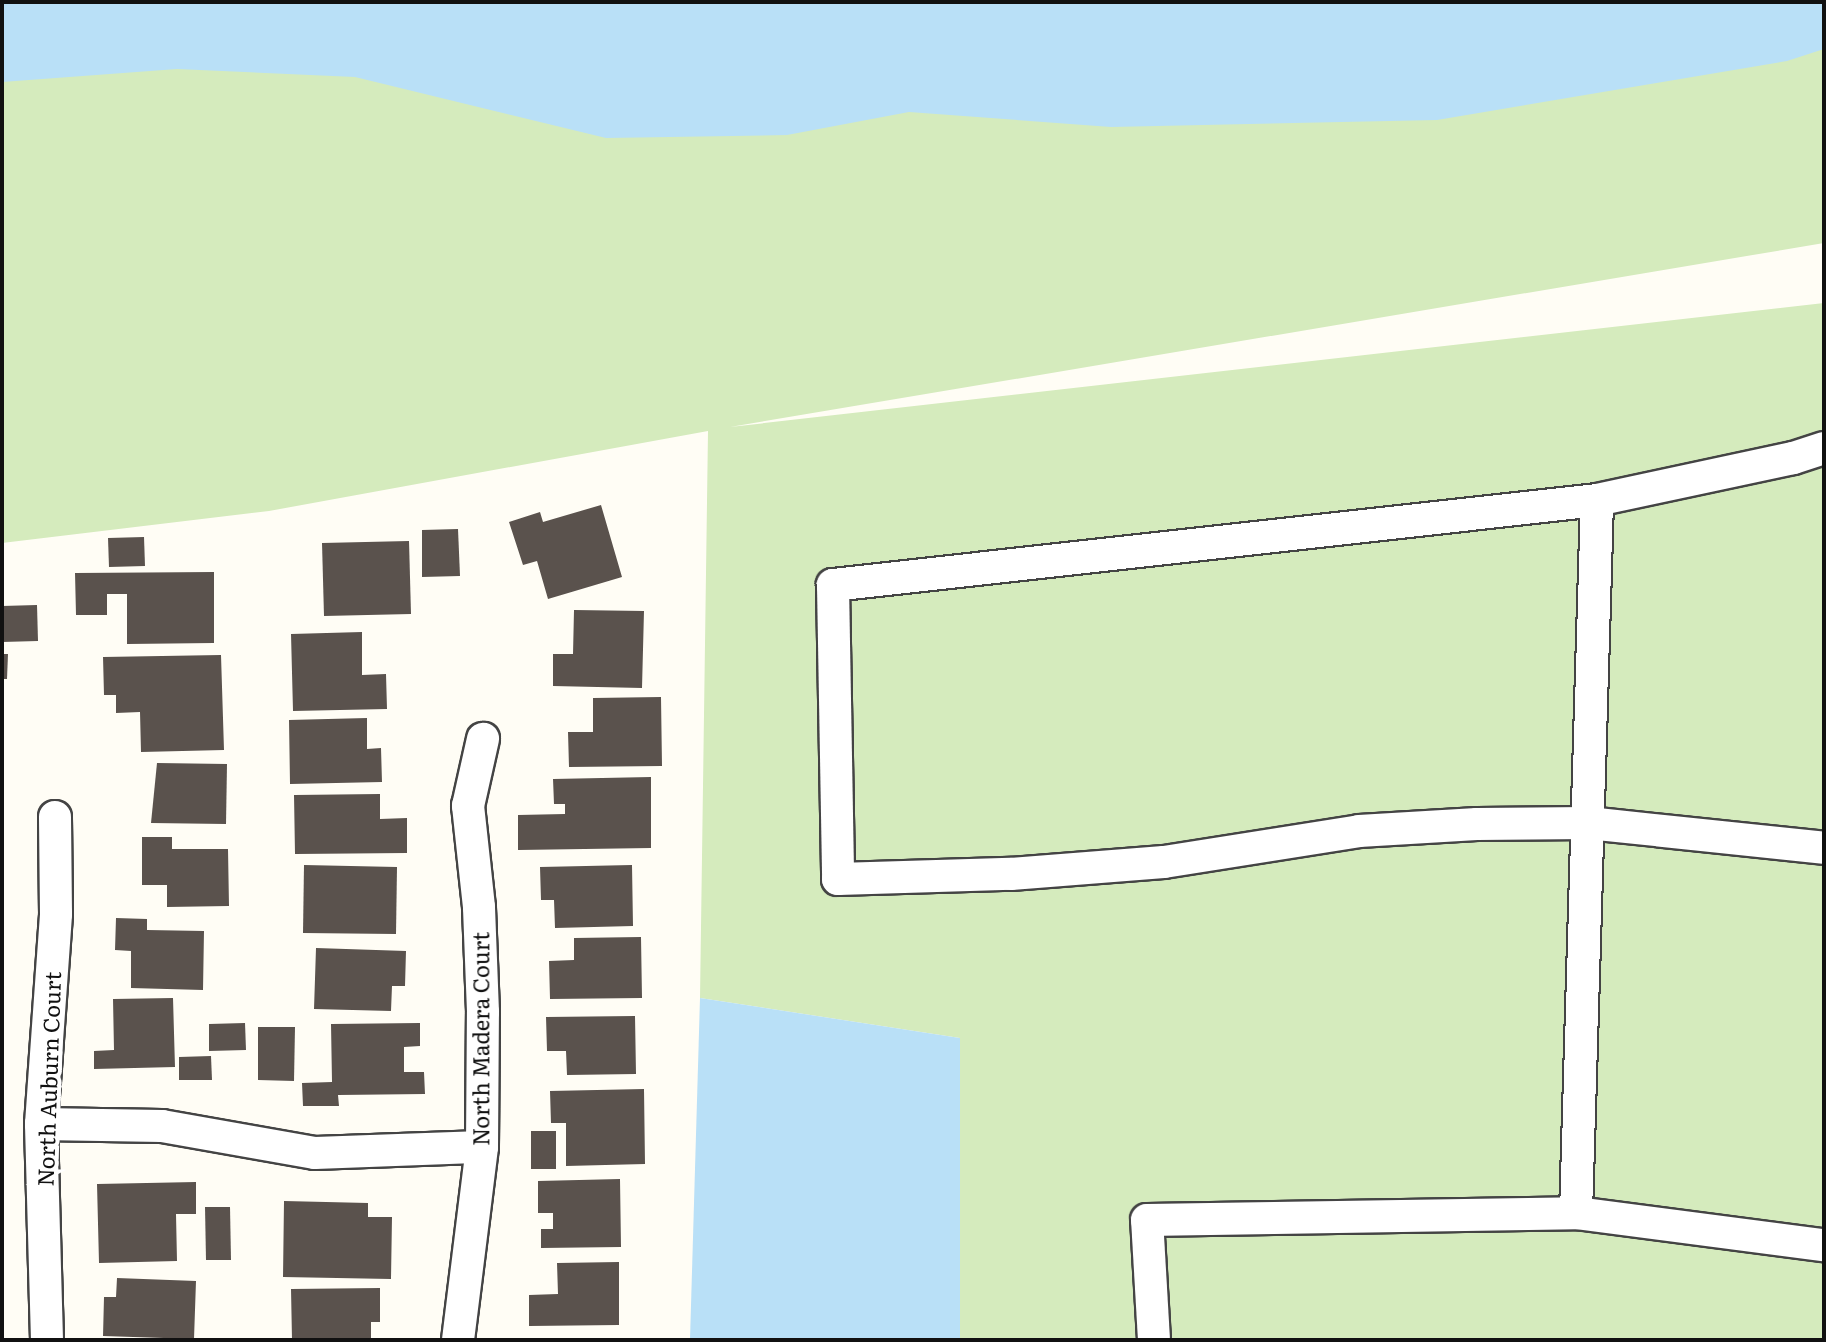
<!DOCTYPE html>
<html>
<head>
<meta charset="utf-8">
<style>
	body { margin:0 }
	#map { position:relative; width:1826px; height:1342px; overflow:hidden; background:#fffdf5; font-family:Literata,serif }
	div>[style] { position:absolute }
	.green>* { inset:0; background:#d5ebbd }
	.water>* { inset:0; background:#b9e0f7 }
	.building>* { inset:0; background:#5a524d }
	.roads { filter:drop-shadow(2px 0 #444) drop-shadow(-2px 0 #444) drop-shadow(0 2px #444) drop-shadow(0 -2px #444) }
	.street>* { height:32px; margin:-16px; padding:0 16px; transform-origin:16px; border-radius:16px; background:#fff }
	span { translate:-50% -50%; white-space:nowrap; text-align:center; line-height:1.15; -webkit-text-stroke:8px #fff; paint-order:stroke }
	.street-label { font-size:22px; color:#111 }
	.frame { position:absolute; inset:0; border:4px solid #111; pointer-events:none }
</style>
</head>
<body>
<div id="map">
	<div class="green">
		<div style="clip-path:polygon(2px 2px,1824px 2px,1824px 243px,730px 427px,1824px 303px,1824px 1340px,960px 1340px,960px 1038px,700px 998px,708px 431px,269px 511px,2px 543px)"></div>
	</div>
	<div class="water">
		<div style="clip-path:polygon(2px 2px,1824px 2px,1824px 49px,1787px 61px,1437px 120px,1111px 127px,909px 112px,787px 135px,606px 138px,355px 77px,177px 69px,2px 82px)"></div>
		<div style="clip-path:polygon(700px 998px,960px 1038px,960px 1340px,690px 1340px)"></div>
	</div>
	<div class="building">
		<div style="clip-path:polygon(601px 505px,622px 577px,548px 599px,537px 561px,523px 565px,509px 522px,540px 512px,543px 522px)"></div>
		<div style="clip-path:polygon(458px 529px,460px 576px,422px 577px,422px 530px)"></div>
		<div style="clip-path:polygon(144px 537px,145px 566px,109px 567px,108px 538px)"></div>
		<div style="clip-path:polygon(409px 541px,411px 614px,324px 616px,322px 543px)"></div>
		<div style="clip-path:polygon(214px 572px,214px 643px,127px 644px,127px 594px,107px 594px,107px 615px,76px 615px,75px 573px)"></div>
		<div style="clip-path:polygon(37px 605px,38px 641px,2px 642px,2px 606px)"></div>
		<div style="clip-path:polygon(574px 610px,644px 611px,642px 688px,553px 686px,553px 654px,573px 654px)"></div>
		<div style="clip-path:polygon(362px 632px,362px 675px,386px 674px,387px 709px,293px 711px,291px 634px)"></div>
		<div style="clip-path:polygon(2px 654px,8px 654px,7px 679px,2px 679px)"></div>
		<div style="clip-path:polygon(221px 655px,224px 750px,141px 752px,140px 712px,116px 713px,116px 695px,104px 695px,103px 657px)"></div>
		<div style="clip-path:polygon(661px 697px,662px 766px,569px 767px,568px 732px,593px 732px,593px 698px)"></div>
		<div style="clip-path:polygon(367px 718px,367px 749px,381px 748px,382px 782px,290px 784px,289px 720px)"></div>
		<div style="clip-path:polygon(157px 763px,227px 764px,226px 824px,151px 823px)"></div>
		<div style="clip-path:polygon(651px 777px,651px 848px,518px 850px,518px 815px,565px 814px,565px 804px,554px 804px,553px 779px)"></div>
		<div style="clip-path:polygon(380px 794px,380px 819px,407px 818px,407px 853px,295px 854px,294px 795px)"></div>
		<div style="clip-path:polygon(142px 837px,172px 837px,172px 849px,228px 849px,229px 906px,167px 907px,167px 885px,142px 885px)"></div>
		<div style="clip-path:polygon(304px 865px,397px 867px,396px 934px,303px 933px)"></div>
		<div style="clip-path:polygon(632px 865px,633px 926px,555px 928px,554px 900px,541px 900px,540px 867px)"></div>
		<div style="clip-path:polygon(116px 918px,147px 919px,147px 930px,204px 931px,203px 990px,131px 988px,131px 951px,115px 950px)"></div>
		<div style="clip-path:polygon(641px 937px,642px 998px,550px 999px,549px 961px,574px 960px,574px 938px)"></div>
		<div style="clip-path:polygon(316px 948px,406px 951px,405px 986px,392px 986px,391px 1011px,314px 1009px)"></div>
		<div style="clip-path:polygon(173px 998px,175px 1067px,94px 1069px,94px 1051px,114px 1050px,113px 999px)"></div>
		<div style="clip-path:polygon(635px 1016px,636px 1074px,567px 1075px,566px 1051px,547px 1051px,546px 1017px)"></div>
		<div style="clip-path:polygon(245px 1023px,246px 1050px,209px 1051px,209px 1024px)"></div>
		<div style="clip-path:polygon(420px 1023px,420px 1046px,404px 1047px,404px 1072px,424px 1072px,425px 1094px,338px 1095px,339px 1106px,303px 1106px,302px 1083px,332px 1082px,331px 1024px)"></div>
		<div style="clip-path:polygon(258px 1027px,295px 1027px,294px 1081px,258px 1080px)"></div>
		<div style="clip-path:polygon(211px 1056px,212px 1080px,179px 1080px,179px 1057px)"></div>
		<div style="clip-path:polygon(644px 1089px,645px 1164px,566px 1166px,566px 1123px,551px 1123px,550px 1091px)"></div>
		<div style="clip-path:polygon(531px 1131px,556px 1131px,556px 1169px,531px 1169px)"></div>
		<div style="clip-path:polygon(620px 1179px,621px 1247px,541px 1248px,541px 1229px,553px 1229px,553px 1213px,538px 1213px,538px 1181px)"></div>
		<div style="clip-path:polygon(196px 1182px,196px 1214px,176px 1214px,177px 1261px,99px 1263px,97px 1184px)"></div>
		<div style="clip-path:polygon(284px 1201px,368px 1203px,368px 1217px,392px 1217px,391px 1279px,283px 1277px)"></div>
		<div style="clip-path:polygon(205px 1207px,230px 1207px,231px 1260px,206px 1260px)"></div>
		<div style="clip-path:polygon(619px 1262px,619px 1325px,529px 1326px,529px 1295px,558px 1294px,557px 1263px)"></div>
		<div style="clip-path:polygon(117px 1278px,196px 1281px,194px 1339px,103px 1336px,104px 1297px,116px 1297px)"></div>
		<div style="clip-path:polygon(380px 1288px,380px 1322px,371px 1322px,371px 1340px,292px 1340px,291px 1289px)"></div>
	</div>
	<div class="roads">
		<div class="street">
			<div style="left:1824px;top:448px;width:33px;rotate:162deg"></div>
			<div style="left:1793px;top:458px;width:200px;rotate:167.9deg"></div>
			<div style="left:1597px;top:500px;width:769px;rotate:173.65deg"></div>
			<div style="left:833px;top:585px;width:294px;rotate:89deg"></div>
			<div style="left:838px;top:879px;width:173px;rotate:-1.7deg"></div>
			<div style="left:1011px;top:874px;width:153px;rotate:-4.5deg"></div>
			<div style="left:1164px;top:862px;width:197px;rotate:-9deg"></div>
			<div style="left:1359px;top:831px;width:118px;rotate:-3.4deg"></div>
			<div style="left:1477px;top:824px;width:111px;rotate:-0.5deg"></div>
			<div style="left:1588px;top:823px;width:237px;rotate:6deg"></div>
			<div style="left:41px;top:1124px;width:121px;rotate:0.9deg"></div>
			<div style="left:162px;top:1126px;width:155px;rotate:10deg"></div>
			<div style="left:315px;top:1153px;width:167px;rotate:-2.1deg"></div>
			<div style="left:1576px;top:1213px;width:713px;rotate:-88.31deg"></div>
			<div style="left:47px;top:1340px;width:216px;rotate:-91.6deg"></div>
			<div style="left:41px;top:1124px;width:211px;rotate:-85.9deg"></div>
			<div style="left:56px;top:914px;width:97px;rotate:-90.6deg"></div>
			<div style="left:458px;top:1340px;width:194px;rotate:-82.9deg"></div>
			<div style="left:482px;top:1147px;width:135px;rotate:-89.6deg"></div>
			<div style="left:483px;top:1012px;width:105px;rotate:-92.2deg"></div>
			<div style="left:479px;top:907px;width:102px;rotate:-96.2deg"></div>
			<div style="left:468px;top:806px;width:69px;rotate:-77.4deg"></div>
			<div style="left:1154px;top:1340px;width:120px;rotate:-93.3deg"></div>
			<div style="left:1147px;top:1220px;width:429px;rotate:-0.9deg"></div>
			<div style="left:1576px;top:1213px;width:250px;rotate:7.4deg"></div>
		</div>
	</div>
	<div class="street-label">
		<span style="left:480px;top:1039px;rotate:-90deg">North Madera Court</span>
		<span style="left:48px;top:1079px;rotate:-88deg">North Auburn Court</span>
	</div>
	<div class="frame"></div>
</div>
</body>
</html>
